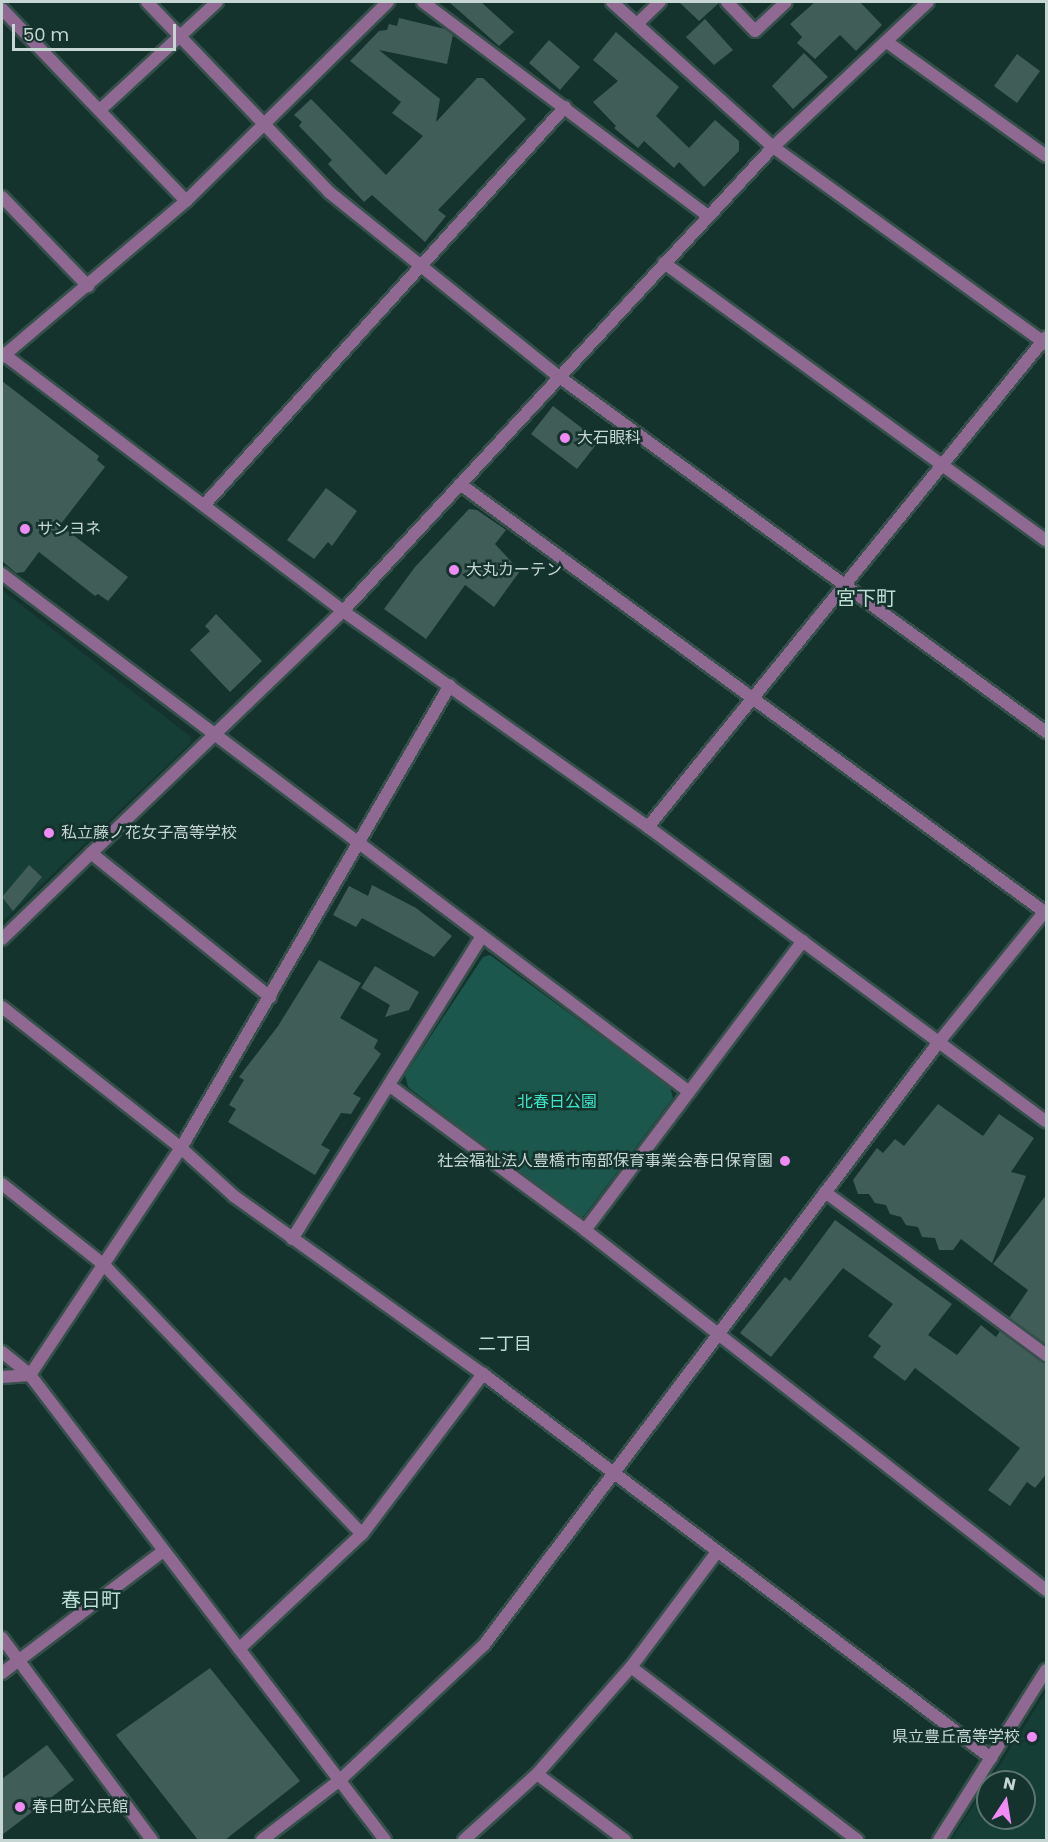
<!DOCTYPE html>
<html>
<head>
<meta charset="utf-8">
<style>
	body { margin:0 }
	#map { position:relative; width:1048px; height:1842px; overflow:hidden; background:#15332d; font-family:Poppins,"Noto Sans JP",sans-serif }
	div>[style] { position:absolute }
	.built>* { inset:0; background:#153e36 }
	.green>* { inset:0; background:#1b574c }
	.building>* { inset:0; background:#405e57 }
	.roads { filter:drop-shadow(2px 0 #35504b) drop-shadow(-2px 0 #35504b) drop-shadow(0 2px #35504b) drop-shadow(0 -2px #35504b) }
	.minor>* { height:12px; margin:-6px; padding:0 6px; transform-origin:6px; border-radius:6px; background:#906992 }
	.tertiary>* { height:12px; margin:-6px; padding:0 6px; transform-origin:6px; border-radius:6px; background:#906992 }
	.dots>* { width:16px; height:16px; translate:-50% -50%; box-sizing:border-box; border:3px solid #15332d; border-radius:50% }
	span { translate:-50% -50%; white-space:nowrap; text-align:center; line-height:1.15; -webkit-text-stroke:5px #15332d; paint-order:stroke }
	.poi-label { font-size:16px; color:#c6d6d2 }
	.left { translate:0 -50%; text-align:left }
	.right { translate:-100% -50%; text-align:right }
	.park-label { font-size:16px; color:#3de6c9 }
	.neighbourhood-label { font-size:18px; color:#bcded5 }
	.quarter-label { font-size:20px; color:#bcded5 }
	.frame { position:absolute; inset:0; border:3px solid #c6d6d2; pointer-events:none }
	.north { position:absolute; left:976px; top:1770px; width:60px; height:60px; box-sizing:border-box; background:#15332d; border:2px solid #5c746f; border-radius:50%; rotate:12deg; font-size:16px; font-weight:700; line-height:24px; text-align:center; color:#c6d6d2 }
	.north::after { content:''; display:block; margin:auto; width:21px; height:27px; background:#f08bf6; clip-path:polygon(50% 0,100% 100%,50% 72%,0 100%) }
	.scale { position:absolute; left:12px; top:24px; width:164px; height:27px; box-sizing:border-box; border:3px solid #c6d6d2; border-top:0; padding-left:8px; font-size:18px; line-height:21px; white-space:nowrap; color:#c6d6d2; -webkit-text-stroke:4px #15332d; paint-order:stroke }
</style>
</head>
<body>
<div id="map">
	<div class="built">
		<div style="clip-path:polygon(2px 590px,191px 737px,190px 744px,2px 922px)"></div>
		<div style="clip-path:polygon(1046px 1692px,1046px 1840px,951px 1840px,988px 1783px,988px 1818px,1024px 1818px,1024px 1782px,989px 1782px)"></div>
	</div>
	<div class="green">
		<div style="clip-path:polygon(490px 955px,670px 1087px,673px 1098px,584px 1216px,576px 1218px,408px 1087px,405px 1075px,483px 957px)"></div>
	</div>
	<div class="building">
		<div style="clip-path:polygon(449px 2px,481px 2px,514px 32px,499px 46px)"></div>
		<div style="clip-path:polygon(679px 2px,719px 2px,719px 3px,699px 21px)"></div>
		<div style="clip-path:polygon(815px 2px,860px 2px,882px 25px,856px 51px,840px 35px,815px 59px,797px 43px,802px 37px,790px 24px)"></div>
		<div style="clip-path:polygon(399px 18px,445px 29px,453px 35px,447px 64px,379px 50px,440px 99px,436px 122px,477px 78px,483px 78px,526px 119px,438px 210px,446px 216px,425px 242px,372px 195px,364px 202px,328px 164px,332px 160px,299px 126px,302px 122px,294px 115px,311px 99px,386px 175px,423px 136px,392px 113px,401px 102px,350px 61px,379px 31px,387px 30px,389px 24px,397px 26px)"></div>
		<div style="clip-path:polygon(705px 19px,733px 50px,714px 65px,686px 37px)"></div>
		<div style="clip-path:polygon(616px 32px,679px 87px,656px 116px,689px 148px,715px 120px,739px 141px,739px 151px,704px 187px,679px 162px,674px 168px,644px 141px,638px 148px,614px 128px,616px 126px,593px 102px,618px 81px,593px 60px)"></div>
		<div style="clip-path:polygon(549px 40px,580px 67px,560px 90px,529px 63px)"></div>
		<div style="clip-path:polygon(804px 53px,828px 77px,793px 109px,772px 86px)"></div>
		<div style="clip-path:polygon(1017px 54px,1040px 71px,1017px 103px,994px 86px)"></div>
		<div style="clip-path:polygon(2px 381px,99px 456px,97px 460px,105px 467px,60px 525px,128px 577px,108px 601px,98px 594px,95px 596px,39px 552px,24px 572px,16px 573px,2px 561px)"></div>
		<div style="clip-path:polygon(553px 406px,599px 441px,577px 469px,531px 434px)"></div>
		<div style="clip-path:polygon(326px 488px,357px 511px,332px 546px,328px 542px,314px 559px,287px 540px)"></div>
		<div style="clip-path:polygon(469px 509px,477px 510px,506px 530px,495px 544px,520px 571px,494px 607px,465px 585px,426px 639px,384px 609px,415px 567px)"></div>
		<div style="clip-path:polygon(216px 614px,262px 661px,230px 692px,190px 650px,210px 631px,205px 626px)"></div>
		<div style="clip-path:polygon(29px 865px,42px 877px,13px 911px,2px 897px)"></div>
		<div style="clip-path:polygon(372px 885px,416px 908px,452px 936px,434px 957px,362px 918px,356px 927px,333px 915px,349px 886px,368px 896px)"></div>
		<div style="clip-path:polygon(319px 960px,361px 983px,340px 1018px,378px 1040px,374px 1048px,381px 1054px,353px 1094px,361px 1098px,351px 1114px,341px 1113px,321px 1145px,330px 1150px,315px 1175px,228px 1122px,236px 1109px,229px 1105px,244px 1080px,239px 1077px,278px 1026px)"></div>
		<div style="clip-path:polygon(375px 966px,419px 992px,409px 1010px,385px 1017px,390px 1005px,361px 988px)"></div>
		<div style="clip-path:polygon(938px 1104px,983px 1136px,999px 1114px,1034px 1138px,1011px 1172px,1026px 1176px,992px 1263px,961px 1239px,953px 1250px,939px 1250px,935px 1238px,922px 1237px,918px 1227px,906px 1225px,901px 1217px,890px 1214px,886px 1205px,875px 1203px,869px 1194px,858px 1194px,853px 1180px,877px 1148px,883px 1153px,895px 1139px,904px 1146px)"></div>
		<div style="clip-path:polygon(1047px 1194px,1047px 1345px,1009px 1318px,1028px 1290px,993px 1264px)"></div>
		<div style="clip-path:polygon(835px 1220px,952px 1304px,928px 1335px,957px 1355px,981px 1325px,996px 1337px,1000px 1331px,1047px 1363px,1047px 1473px,1035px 1488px,1027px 1482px,1010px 1506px,988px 1490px,1020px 1448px,915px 1368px,905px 1381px,873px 1357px,881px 1346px,868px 1336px,893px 1304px,843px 1268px,771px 1357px,740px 1333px,785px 1277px,790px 1281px)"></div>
		<div style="clip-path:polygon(210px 1668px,300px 1781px,225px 1840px,198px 1840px,116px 1735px)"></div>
		<div style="clip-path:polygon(47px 1745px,74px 1780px,2px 1835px,2px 1779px)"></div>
	</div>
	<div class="roads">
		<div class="minor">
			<div style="left:147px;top:2px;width:263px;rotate:46.2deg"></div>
			<div style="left:329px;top:192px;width:294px;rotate:38.8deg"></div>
			<div style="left:423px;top:2px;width:356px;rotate:36.9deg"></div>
			<div style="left:727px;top:2px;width:40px;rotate:46deg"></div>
			<div style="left:755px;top:31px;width:42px;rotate:-43.1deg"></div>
			<div style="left:2px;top:9px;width:266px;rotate:46.2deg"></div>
			<div style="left:637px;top:24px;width:32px;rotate:-44deg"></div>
			<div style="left:887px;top:42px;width:196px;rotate:35.6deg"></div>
			<div style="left:101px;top:109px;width:158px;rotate:-42.7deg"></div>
			<div style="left:773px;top:147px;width:212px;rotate:-43.1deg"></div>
			<div style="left:2px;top:197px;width:124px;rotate:46deg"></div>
			<div style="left:664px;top:263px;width:472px;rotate:36deg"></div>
			<div style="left:460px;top:484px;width:726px;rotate:36.21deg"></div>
			<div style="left:205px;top:504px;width:536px;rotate:-47.8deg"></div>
			<div style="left:2px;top:574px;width:859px;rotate:37deg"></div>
			<div style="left:648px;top:827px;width:631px;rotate:-50.91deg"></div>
			<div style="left:91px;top:853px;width:230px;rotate:38.8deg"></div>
			<div style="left:390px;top:1086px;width:242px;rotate:36.4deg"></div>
			<div style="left:585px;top:1230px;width:585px;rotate:37.99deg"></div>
			<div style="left:2px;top:1184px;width:129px;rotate:38.4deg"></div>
			<div style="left:103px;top:1264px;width:374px;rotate:46.2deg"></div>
			<div style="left:825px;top:1192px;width:275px;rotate:36.4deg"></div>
			<div style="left:585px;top:1230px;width:362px;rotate:-53deg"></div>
			<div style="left:292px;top:1239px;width:355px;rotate:-57.9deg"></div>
			<div style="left:2px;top:1352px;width:36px;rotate:39deg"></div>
			<div style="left:30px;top:1375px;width:585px;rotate:52.64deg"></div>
			<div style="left:2px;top:1377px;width:28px;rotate:-4deg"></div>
			<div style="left:30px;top:1375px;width:273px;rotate:-56.4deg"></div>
			<div style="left:181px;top:1148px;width:535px;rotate:-59.84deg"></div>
			<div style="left:2px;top:1638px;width:252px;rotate:53.4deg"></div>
			<div style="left:239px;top:1649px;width:168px;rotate:-43.1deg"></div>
			<div style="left:362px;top:1534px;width:201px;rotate:-52.9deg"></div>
			<div style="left:631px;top:1667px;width:285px;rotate:37.4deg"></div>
			<div style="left:2px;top:1673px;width:201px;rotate:-37.1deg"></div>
			<div style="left:537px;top:1774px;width:110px;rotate:36.9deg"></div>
			<div style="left:464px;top:1840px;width:98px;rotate:-42.1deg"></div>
			<div style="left:537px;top:1774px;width:142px;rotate:-48.7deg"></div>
			<div style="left:631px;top:1667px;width:144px;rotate:-53.2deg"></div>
			<div style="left:939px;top:1840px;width:201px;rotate:-57.8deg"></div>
		</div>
		<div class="tertiary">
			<div style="left:612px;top:2px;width:217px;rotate:42deg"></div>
			<div style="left:773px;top:147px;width:337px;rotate:35.8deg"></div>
			<div style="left:2px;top:353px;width:428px;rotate:37.1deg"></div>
			<div style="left:343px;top:611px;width:374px;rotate:35.3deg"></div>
			<div style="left:648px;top:827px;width:495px;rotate:36.5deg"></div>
			<div style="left:2px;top:357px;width:241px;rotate:-40.3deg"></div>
			<div style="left:186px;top:201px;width:284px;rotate:-44.6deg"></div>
			<div style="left:558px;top:376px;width:604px;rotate:36.11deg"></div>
			<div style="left:2px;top:939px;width:473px;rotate:-43.9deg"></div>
			<div style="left:343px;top:611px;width:633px;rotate:-47.18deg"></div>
			<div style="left:2px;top:1007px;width:228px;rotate:38.2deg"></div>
			<div style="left:181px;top:1148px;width:72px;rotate:42.2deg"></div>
			<div style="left:234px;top:1196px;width:306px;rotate:35.6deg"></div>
			<div style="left:483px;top:1374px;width:637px;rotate:37.09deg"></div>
			<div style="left:262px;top:1840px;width:98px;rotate:-37.6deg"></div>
			<div style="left:340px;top:1780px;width:197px;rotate:-43.2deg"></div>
			<div style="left:484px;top:1645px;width:754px;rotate:-52.98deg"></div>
			<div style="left:938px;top:1043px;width:171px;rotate:-50.9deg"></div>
		</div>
	</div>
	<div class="dots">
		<div style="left:565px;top:438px;background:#f08bf6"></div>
		<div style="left:25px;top:529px;background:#f08bf6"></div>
		<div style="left:454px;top:570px;background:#f08bf6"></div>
		<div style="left:49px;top:833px;background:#f08bf6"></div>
		<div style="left:785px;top:1161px;background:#f08bf6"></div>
		<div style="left:1032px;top:1737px;background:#f08bf6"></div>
		<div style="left:20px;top:1807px;background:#f08bf6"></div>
	</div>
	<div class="poi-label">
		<span class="left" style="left:577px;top:438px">大石眼科</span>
		<span class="left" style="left:37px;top:529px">サンヨネ</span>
		<span class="left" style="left:466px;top:570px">大丸カーテン</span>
		<span class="left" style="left:61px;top:833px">私立藤ノ花女子高等学校</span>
		<span class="right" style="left:773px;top:1161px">社会福祉法人豊橋市南部保育事業会春日保育園</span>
		<span class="right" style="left:1020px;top:1737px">県立豊丘高等学校</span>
		<span class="left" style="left:32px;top:1807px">春日町公民館</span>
	</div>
	<div class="park-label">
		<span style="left:557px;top:1102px">北春日公園</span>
	</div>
	<div class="neighbourhood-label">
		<span style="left:505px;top:1344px">二丁目</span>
	</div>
	<div class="quarter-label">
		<span style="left:866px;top:598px">宮下町</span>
		<span style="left:91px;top:1600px">春日町</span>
	</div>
	<div class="frame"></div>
	<div class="north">N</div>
	<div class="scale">50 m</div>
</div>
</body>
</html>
